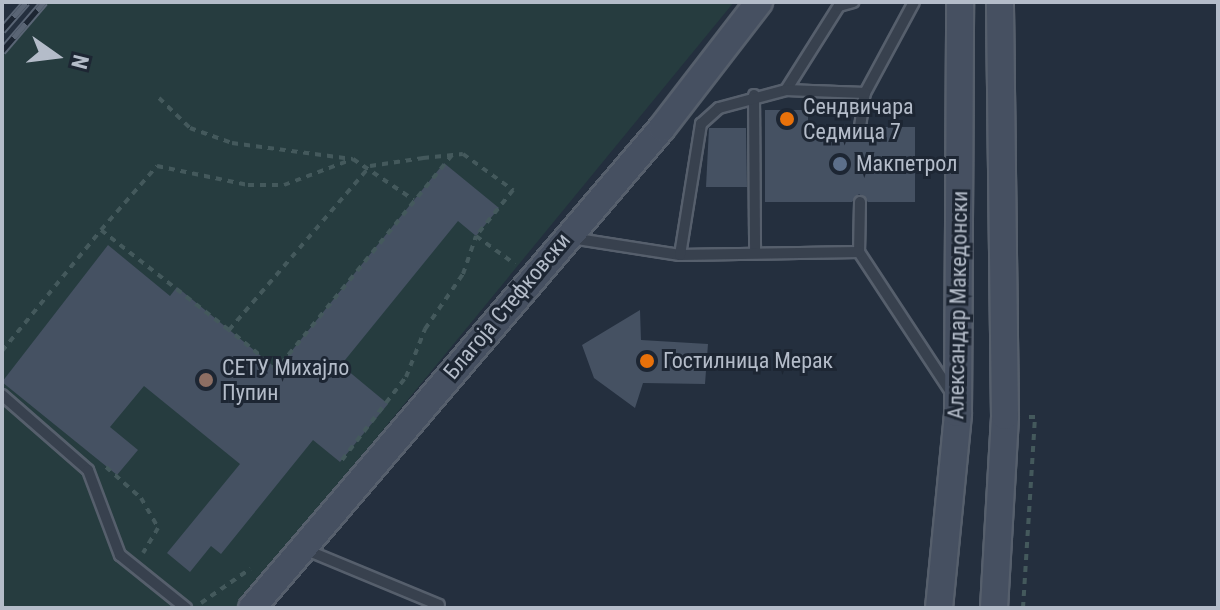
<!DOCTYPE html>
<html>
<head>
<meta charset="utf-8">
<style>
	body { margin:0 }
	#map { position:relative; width:1220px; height:610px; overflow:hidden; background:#242f3e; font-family:"Roboto Condensed",sans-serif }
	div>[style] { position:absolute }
	.green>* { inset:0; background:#263c3f }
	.building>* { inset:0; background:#455162 }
	.path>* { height:4px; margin-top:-2px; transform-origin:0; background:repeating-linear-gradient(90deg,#44595c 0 6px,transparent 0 12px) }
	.roads { filter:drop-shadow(2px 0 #565f6c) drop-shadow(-2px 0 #565f6c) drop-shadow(0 2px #565f6c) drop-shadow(0 -2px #565f6c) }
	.lane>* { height:10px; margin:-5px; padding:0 5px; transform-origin:5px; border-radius:5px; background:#38414e }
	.secondary>* { height:26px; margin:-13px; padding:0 13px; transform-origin:13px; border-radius:13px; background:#465061 }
	.rail>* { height:9px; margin-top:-4.5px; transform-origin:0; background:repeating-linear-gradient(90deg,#1d2633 0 18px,#5a6575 0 36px); box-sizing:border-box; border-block:2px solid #5a6575 }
	.dots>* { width:22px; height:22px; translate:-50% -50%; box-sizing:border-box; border:4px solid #1d2633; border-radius:50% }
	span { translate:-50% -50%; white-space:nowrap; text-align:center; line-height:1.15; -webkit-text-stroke:6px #1d2633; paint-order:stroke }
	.poi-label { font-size:22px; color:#b4bcc9 }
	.left { translate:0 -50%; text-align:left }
	.street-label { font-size:22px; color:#b4bcc9 }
	.frame { position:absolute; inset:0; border:4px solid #b4bcc9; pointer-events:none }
	.north { position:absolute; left:16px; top:16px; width:80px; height:80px; -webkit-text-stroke:6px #1d2633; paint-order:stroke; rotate:104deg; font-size:22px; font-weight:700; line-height:32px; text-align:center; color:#b4bcc9 }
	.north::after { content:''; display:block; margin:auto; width:28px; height:36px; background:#b4bcc9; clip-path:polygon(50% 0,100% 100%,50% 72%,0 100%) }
</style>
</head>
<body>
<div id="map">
	<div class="green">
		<div style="clip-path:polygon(44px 2px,734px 2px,237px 608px,2px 608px,2px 51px)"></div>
	</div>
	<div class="building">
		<div style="clip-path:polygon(765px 110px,808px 110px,808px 127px,852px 127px,860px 135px,868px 127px,915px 127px,915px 202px,868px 202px,859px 194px,852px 202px,765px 202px)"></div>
		<div style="clip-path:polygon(709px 128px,746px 128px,747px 187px,706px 187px)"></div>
		<div style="clip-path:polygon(444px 163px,499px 208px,476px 236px,458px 221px,341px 365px,388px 404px,340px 462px,313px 440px,221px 554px,211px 546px,190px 572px,167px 553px,240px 464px,144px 386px,110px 427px,138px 450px,117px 475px,2px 382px,108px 245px,170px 296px,177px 287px,277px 369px)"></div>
		<div style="clip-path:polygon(640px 310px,641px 340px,708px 344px,705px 384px,643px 383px,635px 408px,594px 378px,582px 345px)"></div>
	</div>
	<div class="path">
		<div style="left:159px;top:98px;width:43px;rotate:44.1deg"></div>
		<div style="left:190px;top:128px;width:45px;rotate:19.7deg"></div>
		<div style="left:232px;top:143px;width:121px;rotate:7.6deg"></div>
		<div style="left:452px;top:155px;width:276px;rotate:129.3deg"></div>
		<div style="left:277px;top:369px;width:62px;rotate:-140.9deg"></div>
		<div style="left:229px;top:330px;width:216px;rotate:-49.3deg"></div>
		<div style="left:370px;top:166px;width:54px;rotate:-8.6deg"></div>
		<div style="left:423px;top:158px;width:40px;rotate:-5.7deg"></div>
		<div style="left:463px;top:154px;width:62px;rotate:35.8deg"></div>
		<div style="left:513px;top:190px;width:59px;rotate:128.8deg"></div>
		<div style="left:476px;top:236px;width:48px;rotate:35.7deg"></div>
		<div style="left:101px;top:230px;width:85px;rotate:-48.8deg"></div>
		<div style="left:157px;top:166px;width:93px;rotate:11.8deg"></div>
		<div style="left:248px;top:185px;width:36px"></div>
		<div style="left:284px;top:185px;width:74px;rotate:-20.6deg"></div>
		<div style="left:353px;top:159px;width:73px;rotate:33.9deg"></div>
		<div style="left:2px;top:351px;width:156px;rotate:-50.7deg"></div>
		<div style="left:101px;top:230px;width:162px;rotate:38deg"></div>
		<div style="left:342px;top:460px;width:105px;rotate:-52.4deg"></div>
		<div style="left:406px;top:377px;width:52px;rotate:-68.4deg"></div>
		<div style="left:425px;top:329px;width:67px;rotate:-55.4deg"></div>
		<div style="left:463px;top:274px;width:40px;rotate:-71.1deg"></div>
		<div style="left:106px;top:467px;width:47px;rotate:41.5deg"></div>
		<div style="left:141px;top:498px;width:34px;rotate:60deg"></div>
		<div style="left:158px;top:528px;width:29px;rotate:121deg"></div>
		<div style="left:201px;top:603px;width:60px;rotate:-34.8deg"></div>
		<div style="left:1023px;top:608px;width:191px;rotate:-86.4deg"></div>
		<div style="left:1035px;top:417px;width:6px;rotate:180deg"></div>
	</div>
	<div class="roads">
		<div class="lane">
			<div style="left:786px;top:90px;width:99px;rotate:-57.8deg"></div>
			<div style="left:839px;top:6px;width:15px;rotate:-16deg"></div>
			<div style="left:754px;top:95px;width:155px;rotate:89.6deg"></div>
			<div style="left:860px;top:127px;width:34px;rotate:-82deg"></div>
			<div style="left:865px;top:93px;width:103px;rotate:-61.7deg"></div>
			<div style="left:860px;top:202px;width:50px;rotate:91.1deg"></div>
			<div style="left:859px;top:252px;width:168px;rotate:56.7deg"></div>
			<div style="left:571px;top:238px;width:110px;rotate:8.9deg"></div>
			<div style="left:680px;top:255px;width:179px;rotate:-1deg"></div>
			<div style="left:680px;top:255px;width:133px;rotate:-80.9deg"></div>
			<div style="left:701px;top:124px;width:24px;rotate:-42deg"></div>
			<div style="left:719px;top:108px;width:69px;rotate:-15deg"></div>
			<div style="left:786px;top:90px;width:79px;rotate:2.2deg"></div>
			<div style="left:2px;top:395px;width:114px;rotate:41.1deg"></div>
			<div style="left:88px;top:470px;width:91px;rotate:69.4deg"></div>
			<div style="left:120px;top:555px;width:85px;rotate:38.8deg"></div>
			<div style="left:304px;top:549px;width:146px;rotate:22.5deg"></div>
		</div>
		<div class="secondary">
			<div style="left:252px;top:608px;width:631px;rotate:-49.5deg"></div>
			<div style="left:662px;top:128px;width:159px;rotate:-52.4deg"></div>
			<div style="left:939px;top:608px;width:196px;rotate:-84.4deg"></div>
			<div style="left:958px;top:413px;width:411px;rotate:-89.7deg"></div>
			<div style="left:994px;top:608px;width:192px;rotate:-86.7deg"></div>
			<div style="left:1005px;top:416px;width:414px;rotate:-90.7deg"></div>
		</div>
	</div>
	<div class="rail">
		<div style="left:2px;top:30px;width:37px;rotate:-49deg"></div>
		<div style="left:2px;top:51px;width:65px;rotate:-49.4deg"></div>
	</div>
	<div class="dots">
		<div style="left:787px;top:119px;background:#e8710a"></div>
		<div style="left:840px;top:164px;background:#5c6f8a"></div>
		<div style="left:647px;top:361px;background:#e8710a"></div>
		<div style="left:206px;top:380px;background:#8d6e63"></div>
	</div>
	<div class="poi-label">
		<span class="left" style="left:803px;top:119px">Сендвичара<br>Седмица 7</span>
		<span class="left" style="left:856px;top:164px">Макпетрол</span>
		<span class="left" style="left:663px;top:361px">Гостилница Мерак</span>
		<span class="left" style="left:222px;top:380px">СЕТУ Михајло<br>Пупин</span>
	</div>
	<div class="street-label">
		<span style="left:958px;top:305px;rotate:-89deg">Александар Македонски</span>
		<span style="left:507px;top:306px;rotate:-50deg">Благоја Стефковски</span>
	</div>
	<div class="frame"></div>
	<div class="north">N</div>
</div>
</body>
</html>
